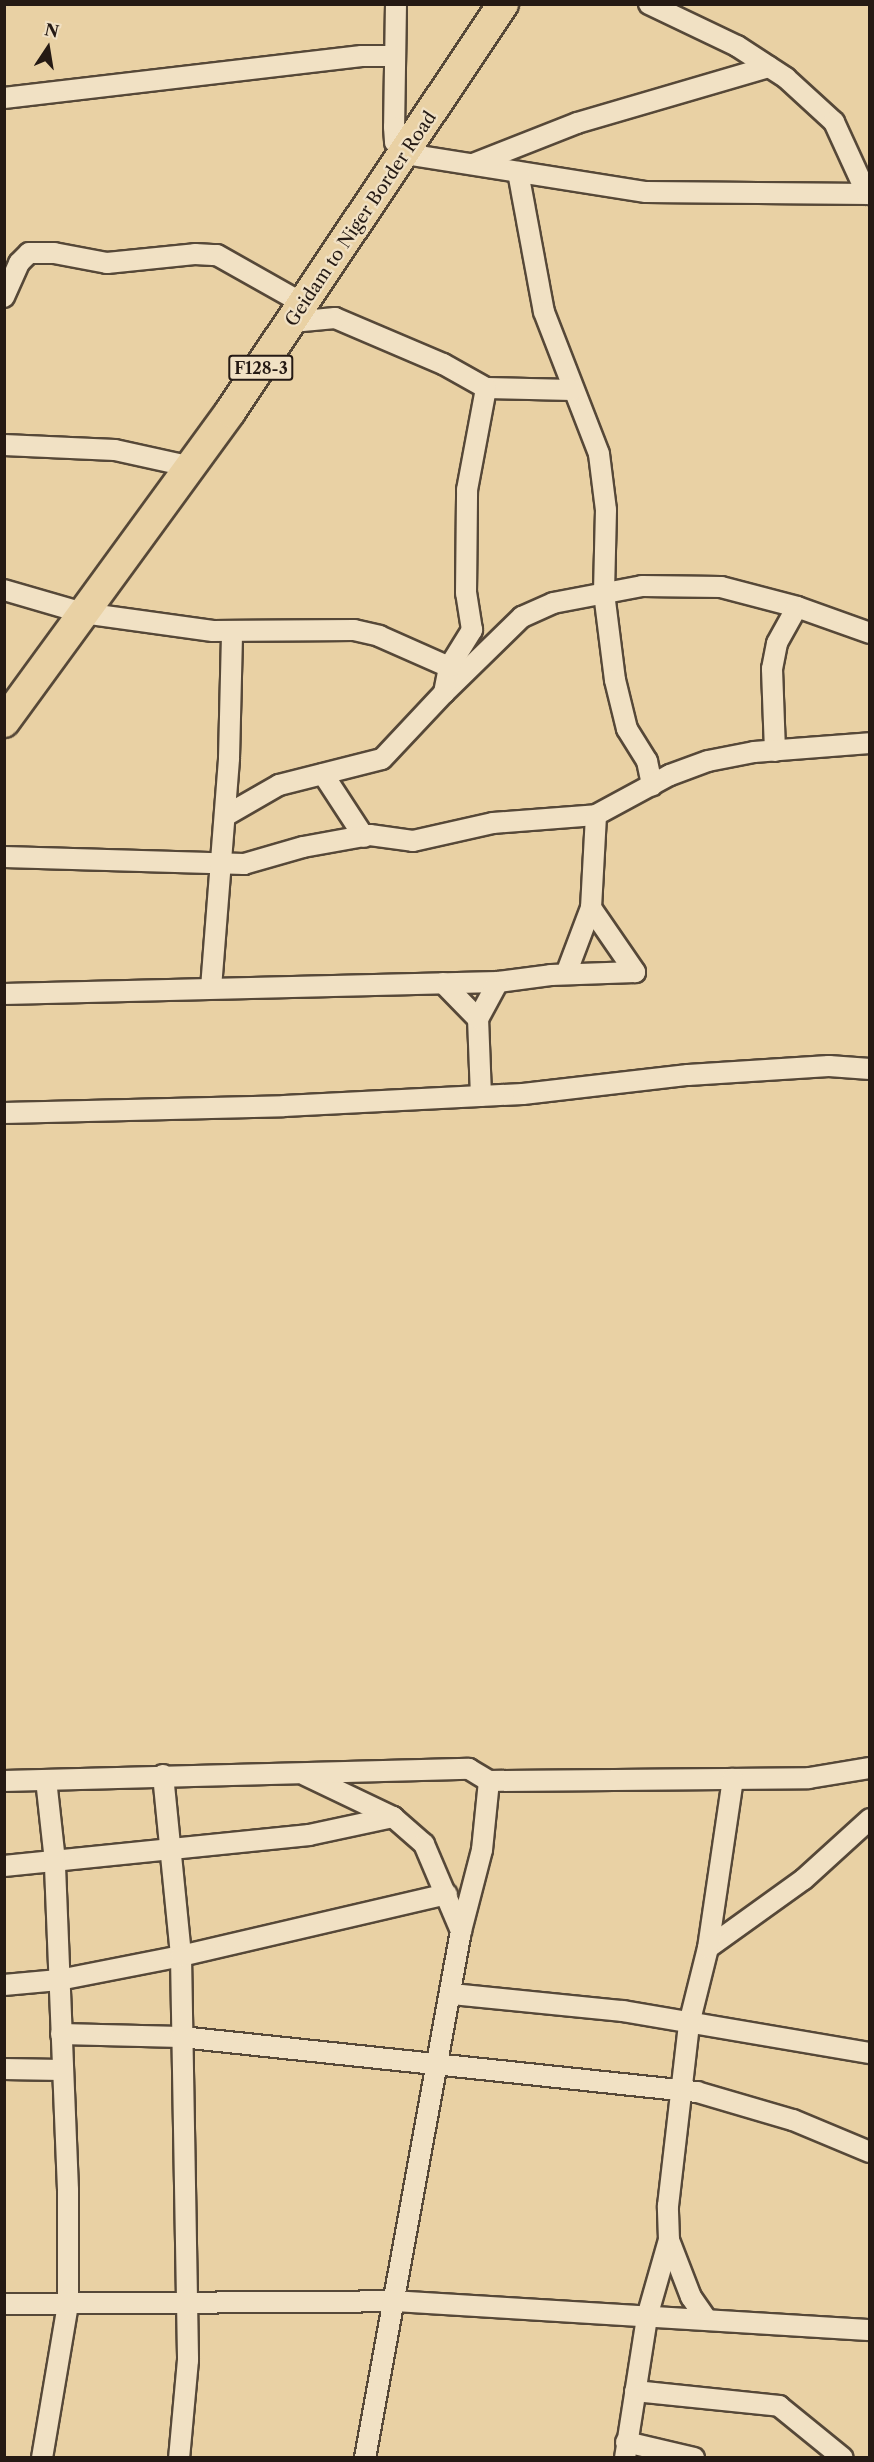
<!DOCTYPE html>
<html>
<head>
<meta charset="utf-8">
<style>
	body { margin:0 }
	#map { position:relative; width:874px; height:2462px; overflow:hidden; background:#e9d1a4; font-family:"Libre Caslon Text",serif }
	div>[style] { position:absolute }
	.roads { filter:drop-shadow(2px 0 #564838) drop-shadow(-2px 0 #564838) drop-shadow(0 2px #564838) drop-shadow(0 -2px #564838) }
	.street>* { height:20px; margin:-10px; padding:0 10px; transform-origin:10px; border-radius:10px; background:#f1e1c4 }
	.primary>* { height:30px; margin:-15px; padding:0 15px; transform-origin:15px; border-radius:15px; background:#e9d1a4 }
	span { translate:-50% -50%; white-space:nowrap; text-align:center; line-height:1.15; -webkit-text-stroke:4.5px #f1e1c4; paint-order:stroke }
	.shield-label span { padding:2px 4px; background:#f1e1c4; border:2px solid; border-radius:4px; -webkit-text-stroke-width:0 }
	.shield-label { font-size:16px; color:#251a14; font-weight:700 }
	.street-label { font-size:18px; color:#251a14 }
	.frame { position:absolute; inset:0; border:6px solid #251a14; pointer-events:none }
	.north { position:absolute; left:18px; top:18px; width:60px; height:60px; -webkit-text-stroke:4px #f1e1c4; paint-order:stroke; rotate:12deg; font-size:16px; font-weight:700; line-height:24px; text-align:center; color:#251a14 }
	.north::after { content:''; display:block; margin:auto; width:21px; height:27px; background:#251a14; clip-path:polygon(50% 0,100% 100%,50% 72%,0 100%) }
</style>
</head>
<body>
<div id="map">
	<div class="roads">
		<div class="street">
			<div style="left:396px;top:4px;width:123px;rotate:90.9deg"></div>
			<div style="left:394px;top:127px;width:15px;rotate:86deg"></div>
			<div style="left:395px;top:142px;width:16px;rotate:47deg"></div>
			<div style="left:406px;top:154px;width:243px;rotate:9deg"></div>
			<div style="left:646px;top:192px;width:224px;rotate:0.5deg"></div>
			<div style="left:649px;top:4px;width:98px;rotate:25.5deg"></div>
			<div style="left:737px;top:46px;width:59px;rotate:33.1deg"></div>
			<div style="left:786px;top:78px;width:65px;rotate:42.5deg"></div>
			<div style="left:834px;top:122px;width:79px;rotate:65.4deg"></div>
			<div style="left:4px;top:98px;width:360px;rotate:-6.7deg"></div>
			<div style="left:362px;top:56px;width:33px"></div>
			<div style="left:473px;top:164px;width:112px;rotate:-21.5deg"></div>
			<div style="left:577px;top:123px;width:200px;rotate:-16.3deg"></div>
			<div style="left:518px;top:172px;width:142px;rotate:79.5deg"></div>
			<div style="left:544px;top:312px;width:152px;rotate:68.8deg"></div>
			<div style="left:599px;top:454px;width:56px;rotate:82.9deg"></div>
			<div style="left:606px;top:510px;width:83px;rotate:91.4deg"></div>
			<div style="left:604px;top:593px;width:88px;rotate:82.8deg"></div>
			<div style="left:615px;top:680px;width:50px;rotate:76.2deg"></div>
			<div style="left:627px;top:729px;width:38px;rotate:58deg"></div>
			<div style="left:647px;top:761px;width:25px;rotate:78deg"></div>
			<div style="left:4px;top:297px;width:37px;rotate:-66deg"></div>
			<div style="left:19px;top:263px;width:14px;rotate:-45deg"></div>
			<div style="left:29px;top:253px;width:25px"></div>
			<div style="left:54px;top:253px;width:54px;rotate:10.7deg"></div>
			<div style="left:107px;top:263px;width:88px;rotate:-5.8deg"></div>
			<div style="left:195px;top:254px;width:22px;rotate:3deg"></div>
			<div style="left:217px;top:255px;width:100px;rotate:29.4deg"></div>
			<div style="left:486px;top:388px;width:87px;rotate:1.3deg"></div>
			<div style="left:4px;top:445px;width:111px;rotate:2.6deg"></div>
			<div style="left:115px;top:450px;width:79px;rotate:12.4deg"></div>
			<div style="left:4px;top:590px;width:82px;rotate:16.2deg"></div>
			<div style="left:83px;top:613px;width:131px;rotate:7.9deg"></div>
			<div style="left:213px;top:631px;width:141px;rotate:-0.4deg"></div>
			<div style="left:354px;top:630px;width:26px;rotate:13deg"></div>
			<div style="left:379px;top:636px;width:77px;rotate:23.9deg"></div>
			<div style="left:444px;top:693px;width:109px;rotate:-44.3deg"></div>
			<div style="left:522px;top:617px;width:34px;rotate:-24deg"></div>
			<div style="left:553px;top:603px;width:91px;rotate:-10.8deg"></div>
			<div style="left:642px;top:586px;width:79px;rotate:0.7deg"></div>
			<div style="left:721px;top:587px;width:79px;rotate:14.7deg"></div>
			<div style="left:797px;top:607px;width:77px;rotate:19.6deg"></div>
			<div style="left:775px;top:751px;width:82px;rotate:-92.1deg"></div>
			<div style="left:772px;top:669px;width:26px;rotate:-79deg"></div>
			<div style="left:777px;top:643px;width:41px;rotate:-60.9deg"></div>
			<div style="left:323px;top:774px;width:75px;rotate:56.9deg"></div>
			<div style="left:225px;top:816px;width:62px;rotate:-29.9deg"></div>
			<div style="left:279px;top:785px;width:106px;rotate:-14.2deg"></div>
			<div style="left:382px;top:759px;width:91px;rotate:-46.8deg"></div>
			<div style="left:444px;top:693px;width:26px;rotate:-79deg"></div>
			<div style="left:449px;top:667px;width:44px;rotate:-58.1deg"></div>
			<div style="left:472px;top:630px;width:37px;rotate:-99deg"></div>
			<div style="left:466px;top:593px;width:103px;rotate:-89.4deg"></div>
			<div style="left:467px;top:490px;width:104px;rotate:-79.4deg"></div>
			<div style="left:486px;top:388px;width:49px;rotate:-150.8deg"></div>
			<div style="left:443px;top:364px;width:117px;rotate:-156.9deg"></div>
			<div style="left:335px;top:318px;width:43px;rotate:174.7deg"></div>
			<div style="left:4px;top:857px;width:240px;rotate:1.7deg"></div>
			<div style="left:244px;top:864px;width:61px;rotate:-16.1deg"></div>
			<div style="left:303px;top:847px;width:68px;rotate:-10.2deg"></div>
			<div style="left:370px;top:835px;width:43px;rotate:7.9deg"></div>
			<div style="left:413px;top:841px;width:82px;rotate:-12.7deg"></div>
			<div style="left:493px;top:823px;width:103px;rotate:-4.4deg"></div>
			<div style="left:596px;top:815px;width:84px;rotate:-28.4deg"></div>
			<div style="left:670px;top:775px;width:40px;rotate:-20.2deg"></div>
			<div style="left:708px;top:761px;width:47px;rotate:-11.1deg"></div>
			<div style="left:754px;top:752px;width:116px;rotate:-4.4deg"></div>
			<div style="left:591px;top:908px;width:78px;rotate:55.5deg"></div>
			<div style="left:566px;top:974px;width:71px;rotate:-69.3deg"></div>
			<div style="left:591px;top:908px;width:93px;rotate:-86.9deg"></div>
			<div style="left:443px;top:983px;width:50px;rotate:45.8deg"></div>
			<div style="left:211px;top:988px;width:231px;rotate:-85.5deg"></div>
			<div style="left:229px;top:758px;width:126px;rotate:-88.6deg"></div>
			<div style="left:4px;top:994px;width:494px;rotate:-1.4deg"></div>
			<div style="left:498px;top:982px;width:53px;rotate:-7.5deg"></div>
			<div style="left:551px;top:975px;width:84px;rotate:-2deg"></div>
			<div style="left:481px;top:1096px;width:77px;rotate:-92.2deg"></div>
			<div style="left:478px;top:1019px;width:42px;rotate:-61.6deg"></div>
			<div style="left:4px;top:1113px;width:280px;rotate:-1.4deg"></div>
			<div style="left:284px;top:1106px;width:239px;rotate:-2.9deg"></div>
			<div style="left:523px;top:1094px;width:166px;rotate:-6.6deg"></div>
			<div style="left:688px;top:1075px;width:141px;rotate:-3.7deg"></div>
			<div style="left:829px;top:1066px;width:41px;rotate:4.2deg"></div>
			<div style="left:163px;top:1775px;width:182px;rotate:84.3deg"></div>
			<div style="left:181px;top:1956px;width:404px;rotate:89deg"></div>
			<div style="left:188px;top:2360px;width:98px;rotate:95.2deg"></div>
			<div style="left:305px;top:1775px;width:98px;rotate:25.5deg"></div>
			<div style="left:393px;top:1817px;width:41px;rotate:41.1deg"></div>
			<div style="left:424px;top:1844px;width:95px;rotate:67deg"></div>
			<div style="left:4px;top:1781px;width:465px;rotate:-1.5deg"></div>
			<div style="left:469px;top:1769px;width:23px;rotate:31deg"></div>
			<div style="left:489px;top:1781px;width:320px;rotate:-0.5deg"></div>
			<div style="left:809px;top:1778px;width:62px;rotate:-9.3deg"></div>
			<div style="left:4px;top:1866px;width:307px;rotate:-5.8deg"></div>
			<div style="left:309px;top:1835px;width:86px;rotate:-12.1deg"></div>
			<div style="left:708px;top:1948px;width:118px;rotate:-35.7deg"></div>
			<div style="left:804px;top:1879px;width:89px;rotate:-42.3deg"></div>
			<div style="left:4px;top:1985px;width:55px;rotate:-5.2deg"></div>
			<div style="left:59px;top:1980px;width:124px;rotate:-11.1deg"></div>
			<div style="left:181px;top:1956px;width:273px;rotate:-13.1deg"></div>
			<div style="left:452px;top:1994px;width:172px;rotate:5.7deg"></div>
			<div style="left:623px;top:2011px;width:251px;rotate:9.7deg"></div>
			<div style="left:61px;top:2034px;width:120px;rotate:1.4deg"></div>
			<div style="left:181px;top:2037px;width:519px;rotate:6.08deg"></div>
			<div style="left:697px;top:2092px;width:100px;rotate:16.3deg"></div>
			<div style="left:793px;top:2120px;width:83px;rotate:22.6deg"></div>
			<div style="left:4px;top:2069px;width:58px;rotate:1deg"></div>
			<div style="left:669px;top:2240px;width:61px;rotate:68.9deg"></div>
			<div style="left:691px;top:2297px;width:28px;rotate:55deg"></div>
			<div style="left:4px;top:2304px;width:389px;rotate:-0.4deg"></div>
			<div style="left:393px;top:2301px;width:478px;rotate:3.5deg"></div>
			<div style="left:635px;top:2391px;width:145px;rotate:5.9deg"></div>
			<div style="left:779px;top:2406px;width:82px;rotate:39.1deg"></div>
			<div style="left:626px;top:2442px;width:70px;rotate:13.2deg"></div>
			<div style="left:42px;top:2458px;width:156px;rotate:-80.4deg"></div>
			<div style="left:68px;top:2304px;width:114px;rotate:-90deg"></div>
			<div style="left:68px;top:2190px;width:329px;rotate:-92.3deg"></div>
			<div style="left:55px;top:1861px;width:81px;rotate:-96.3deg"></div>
			<div style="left:365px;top:2458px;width:536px;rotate:-79.68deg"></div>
			<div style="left:461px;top:1931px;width:84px;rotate:-75.5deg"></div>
			<div style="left:482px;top:1850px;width:69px;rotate:-84.2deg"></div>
			<div style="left:625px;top:2458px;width:143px;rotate:-81.1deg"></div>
			<div style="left:647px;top:2317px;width:80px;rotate:-74.1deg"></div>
			<div style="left:669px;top:2240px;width:34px;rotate:-92deg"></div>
			<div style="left:668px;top:2206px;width:183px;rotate:-83.4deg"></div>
			<div style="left:689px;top:2024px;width:78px;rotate:-76deg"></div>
			<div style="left:708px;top:1948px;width:171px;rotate:-81.6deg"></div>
		</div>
		<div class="primary">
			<div style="left:4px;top:722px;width:384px;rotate:-53.9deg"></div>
			<div style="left:230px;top:412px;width:491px;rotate:-56.2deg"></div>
		</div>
	</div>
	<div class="shield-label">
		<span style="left:261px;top:368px">F128-3</span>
	</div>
	<div class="street-label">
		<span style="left:361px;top:219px;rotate:-56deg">Geidam to Niger Border Road</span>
	</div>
	<div class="frame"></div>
	<div class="north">N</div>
</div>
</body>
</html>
